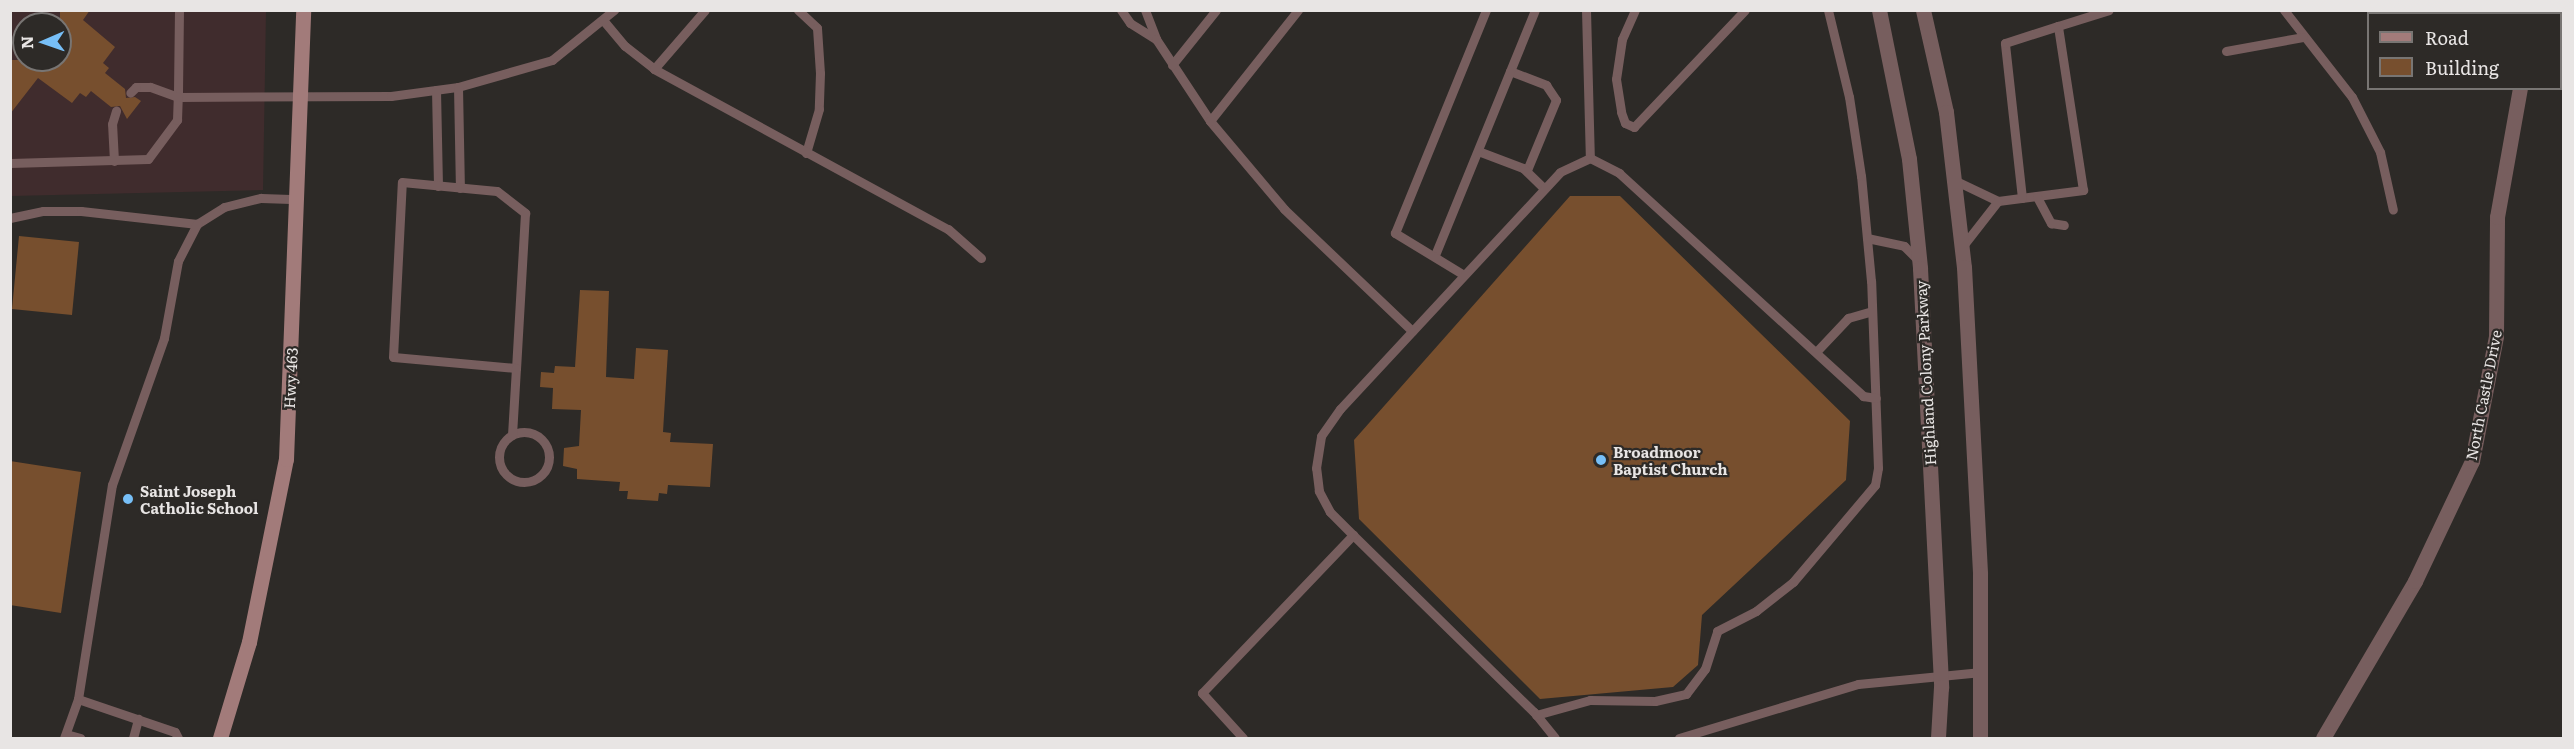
<!DOCTYPE html>
<html>
<head>
<meta charset="utf-8">
<style>
	body { margin:0 }
	#map { position:relative; width:2574px; height:749px; overflow:hidden; background:#2d2a27; font-family:Literata,serif }
	div>[style] { position:absolute }
	.commercial>* { inset:0; background:#402c2d }
	.building>* { inset:0; background:#774f2e }
	.service>* { height:9px; margin:-4.5px; padding:0 4.5px; transform-origin:4.5px; border-radius:4.5px; background:#775e5e }
	.service>.ring { margin:-4.5px; padding:0; box-sizing:content-box; background:none; border:9px solid #775e5e; border-radius:50% }
	.minor>* { height:15px; margin:-7.5px; padding:0 7.5px; transform-origin:7.5px; border-radius:7.5px; background:#775e5e }
	.tertiary>* { height:15px; margin:-7.5px; padding:0 7.5px; transform-origin:7.5px; border-radius:7.5px; background:#775e5e }
	.secondary>* { height:15px; margin:-7.5px; padding:0 7.5px; transform-origin:7.5px; border-radius:7.5px; background:#a27b7a }
	.dots>* { width:16px; height:16px; translate:-50% -50%; box-sizing:border-box; border:3px solid #2d2a27; border-radius:50% }
	span { translate:-50% -50%; white-space:nowrap; text-align:center; line-height:1.15; -webkit-text-stroke:4.5px #2d2a27; paint-order:stroke }
	.street-label { font-size:15px; color:#e8e5e4 }
	.poi-label { font-size:15px; color:#e8e5e4; font-weight:700 }
	.left { translate:0 -50%; text-align:left }
	.frame { position:absolute; inset:0; border:12px solid #e8e5e4; pointer-events:none }
	.legend { position:absolute; left:2367px; top:12px; width:195px; height:78px; box-sizing:border-box; background:#2d2a27; border:2px solid #787573; margin:0; padding:8px 10px; list-style:none; font-size:18px; color:#e8e5e4 }
	.legend li { display:flex; align-items:center; gap:12px; height:30px }
	.legend b { width:30px; border:2px solid #787573 }
	.north { position:absolute; left:12px; top:12px; width:60px; height:60px; box-sizing:border-box; background:#2d2a27; border:2px solid #787573; border-radius:50%; rotate:268deg; font-size:16px; font-weight:700; line-height:24px; text-align:center; color:#e8e5e4 }
	.north::after { content:''; display:block; margin:auto; width:21px; height:27px; background:#77bff7; clip-path:polygon(50% 0,100% 100%,50% 72%,0 100%) }
</style>
</head>
<body>
<div id="map">
	<div class="commercial">
		<div style="clip-path:polygon(evenodd,10px 11px,266px 11px,263px 190px,11px 196px,10px 11px,24px 24px,60px 24px,60px 60px,24px 60px,24px 24px)"></div>
	</div>
	<div class="building">
		<div style="clip-path:polygon(60px 10px,90px 10px,83px 20px,115px 47px,103px 63px,109px 68px,105px 73px,125px 89px,126px 98px,135px 97px,141px 101px,127px 119px,120px 106px,111px 107px,91px 91px,86px 97px,80px 93px,72px 103px,38px 78px,10px 114px,10px 60px,60px 60px)"></div>
		<div style="clip-path:polygon(1570px 196px,1620px 196px,1850px 421px,1846px 480px,1702px 615px,1698px 665px,1673px 687px,1540px 699px,1359px 519px,1354px 440px)"></div>
		<div style="clip-path:polygon(19px 236px,79px 242px,72px 315px,12px 309px)"></div>
		<div style="clip-path:polygon(580px 290px,609px 291px,606px 377px,634px 379px,636px 348px,668px 350px,663px 432px,671px 433px,670px 442px,713px 444px,710px 487px,668px 485px,667px 494px,659px 493px,658px 501px,627px 499px,628px 491px,619px 491px,620px 482px,577px 479px,577px 469px,563px 466px,564px 448px,579px 446px,581px 410px,552px 409px,553px 388px,540px 387px,541px 372px,554px 373px,555px 366px,575px 367px)"></div>
		<div style="clip-path:polygon(10px 461px,81px 472px,61px 613px,10px 605px)"></div>
	</div>
	<div class="service">
		<div style="left:179px;top:10px;width:87px;rotate:90.7deg"></div>
		<div style="left:178px;top:97px;width:213px;rotate:-0.3deg"></div>
		<div style="left:391px;top:96px;width:68px;rotate:-7.7deg"></div>
		<div style="left:458px;top:87px;width:98px;rotate:-16deg"></div>
		<div style="left:552px;top:60px;width:80px;rotate:-38.9deg"></div>
		<div style="left:798px;top:10px;width:26px;rotate:43deg"></div>
		<div style="left:817px;top:28px;width:45px;rotate:86.2deg"></div>
		<div style="left:820px;top:73px;width:36px;rotate:92deg"></div>
		<div style="left:819px;top:109px;width:46px;rotate:106.5deg"></div>
		<div style="left:1121px;top:10px;width:16px;rotate:55deg"></div>
		<div style="left:1130px;top:23px;width:31px;rotate:32deg"></div>
		<div style="left:1145px;top:10px;width:31px;rotate:69deg"></div>
		<div style="left:1156px;top:39px;width:98px;rotate:56.6deg"></div>
		<div style="left:1210px;top:121px;width:115px;rotate:49.9deg"></div>
		<div style="left:1284px;top:209px;width:177px;rotate:43.6deg"></div>
		<div style="left:1586px;top:10px;width:148px;rotate:88.5deg"></div>
		<div style="left:1635px;top:10px;width:32px;rotate:114deg"></div>
		<div style="left:1622px;top:39px;width:40px;rotate:98.5deg"></div>
		<div style="left:1616px;top:79px;width:33px;rotate:81deg"></div>
		<div style="left:1621px;top:112px;width:12px;rotate:70deg"></div>
		<div style="left:1625px;top:123px;width:10px;rotate:24deg"></div>
		<div style="left:1634px;top:127px;width:161px;rotate:-46.5deg"></div>
		<div style="left:2284px;top:10px;width:110px;rotate:52deg"></div>
		<div style="left:2352px;top:97px;width:62px;rotate:63deg"></div>
		<div style="left:2380px;top:152px;width:59px;rotate:77.4deg"></div>
		<div style="left:603px;top:20px;width:34px;rotate:50deg"></div>
		<div style="left:625px;top:46px;width:37px;rotate:38deg"></div>
		<div style="left:654px;top:69px;width:335px;rotate:28.6deg"></div>
		<div style="left:948px;top:229px;width:44px;rotate:41.3deg"></div>
		<div style="left:2226px;top:51px;width:78px;rotate:-10.3deg"></div>
		<div style="left:1172px;top:65px;width:70px;rotate:-51.3deg"></div>
		<div style="left:654px;top:69px;width:78px;rotate:-49.2deg"></div>
		<div style="left:1510px;top:71px;width:39px;rotate:21deg"></div>
		<div style="left:1546px;top:85px;width:18px;rotate:56deg"></div>
		<div style="left:1556px;top:100px;width:76px;rotate:112.5deg"></div>
		<div style="left:458px;top:87px;width:101px;rotate:88.9deg"></div>
		<div style="left:436px;top:90px;width:96px;rotate:88.8deg"></div>
		<div style="left:1210px;top:121px;width:142px;rotate:-51.6deg"></div>
		<div style="left:1478px;top:151px;width:48px;rotate:20.7deg"></div>
		<div style="left:1523px;top:168px;width:29px;rotate:44deg"></div>
		<div style="left:114px;top:161px;width:37px;rotate:-93deg"></div>
		<div style="left:112px;top:124px;width:14px;rotate:-73deg"></div>
		<div style="left:10px;top:163px;width:138px;rotate:-1.7deg"></div>
		<div style="left:148px;top:159px;width:49px;rotate:-53.4deg"></div>
		<div style="left:177px;top:120px;width:23px;rotate:-88deg"></div>
		<div style="left:178px;top:97px;width:30px;rotate:-160deg"></div>
		<div style="left:150px;top:87px;width:14px;rotate:180deg"></div>
		<div style="left:136px;top:87px;width:8px;rotate:135deg"></div>
		<div style="left:1954px;top:180px;width:49px;rotate:25.5deg"></div>
		<div style="left:1998px;top:201px;width:86px;rotate:-7.4deg"></div>
		<div style="left:2083px;top:190px;width:166px;rotate:-98.7deg"></div>
		<div style="left:2058px;top:26px;width:53px;rotate:-17.4deg"></div>
		<div style="left:402px;top:182px;width:95px;rotate:5.4deg"></div>
		<div style="left:497px;top:191px;width:36px;rotate:38deg"></div>
		<div style="left:525px;top:213px;width:155px;rotate:93.3deg"></div>
		<div style="left:516px;top:368px;width:123px;rotate:-174.9deg"></div>
		<div style="left:393px;top:357px;width:175px;rotate:-87.1deg"></div>
		<div style="left:2037px;top:197px;width:30px;rotate:62deg"></div>
		<div style="left:2051px;top:223px;width:13px;rotate:9deg"></div>
		<div style="left:2022px;top:198px;width:156px;rotate:-96.3deg"></div>
		<div style="left:2005px;top:43px;width:56px;rotate:-17.8deg"></div>
		<div style="left:10px;top:218px;width:34px;rotate:-12deg"></div>
		<div style="left:43px;top:211px;width:38px"></div>
		<div style="left:81px;top:211px;width:117px;rotate:6.4deg"></div>
		<div style="left:197px;top:224px;width:32px;rotate:-32deg"></div>
		<div style="left:224px;top:207px;width:38px;rotate:-14deg"></div>
		<div style="left:261px;top:198px;width:37px;rotate:2deg"></div>
		<div style="left:1867px;top:238px;width:38px;rotate:12deg"></div>
		<div style="left:1904px;top:246px;width:18px;rotate:45deg"></div>
		<div style="left:1962px;top:247px;width:58px;rotate:-52deg"></div>
		<div style="left:1435px;top:255px;width:265px;rotate:-67.8deg"></div>
		<div style="left:1464px;top:275px;width:81px;rotate:-148.7deg"></div>
		<div style="left:1395px;top:233px;width:241px;rotate:-67.8deg"></div>
		<div style="left:1816px;top:352px;width:47px;rotate:-46.7deg"></div>
		<div style="left:1848px;top:318px;width:25px;rotate:-16deg"></div>
		<div class="ring" style="left:499px;top:432px;width:41px;height:41px"></div>
		<div style="left:512px;top:435px;width:67px;rotate:-86.6deg"></div>
		<div style="left:1353px;top:535px;width:253px;rotate:44.4deg"></div>
		<div style="left:1534px;top:712px;width:33px;rotate:51deg"></div>
		<div style="left:78px;top:699px;width:102px;rotate:18.8deg"></div>
		<div style="left:175px;top:732px;width:7px;rotate:63deg"></div>
		<div style="left:1536px;top:715px;width:56px;rotate:-15.5deg"></div>
		<div style="left:1590px;top:700px;width:65px;rotate:0.9deg"></div>
		<div style="left:1655px;top:701px;width:32px;rotate:-13deg"></div>
		<div style="left:1686px;top:694px;width:31px;rotate:-53deg"></div>
		<div style="left:1705px;top:669px;width:40px;rotate:-72deg"></div>
		<div style="left:1717px;top:631px;width:44px;rotate:-27.1deg"></div>
		<div style="left:1756px;top:611px;width:47px;rotate:-38.1deg"></div>
		<div style="left:1793px;top:582px;width:127px;rotate:-49.8deg"></div>
		<div style="left:1875px;top:485px;width:17px;rotate:-80deg"></div>
		<div style="left:1878px;top:468px;width:187px;rotate:-92.1deg"></div>
		<div style="left:1871px;top:281px;width:105px;rotate:-95.4deg"></div>
		<div style="left:1861px;top:176px;width:80px;rotate:-98.6deg"></div>
		<div style="left:1849px;top:97px;width:89px;rotate:-103.6deg"></div>
		<div style="left:66px;top:734px;width:15px;rotate:16deg"></div>
		<div style="left:64px;top:738px;width:41px;rotate:-70.3deg"></div>
		<div style="left:78px;top:699px;width:217px;rotate:-81deg"></div>
		<div style="left:112px;top:485px;width:156px;rotate:-70.5deg"></div>
		<div style="left:164px;top:338px;width:78px;rotate:-79.7deg"></div>
		<div style="left:178px;top:261px;width:42px;rotate:-62.8deg"></div>
		<div style="left:133px;top:738px;width:20px;rotate:-75deg"></div>
		<div style="left:1243px;top:738px;width:61px;rotate:-132.3deg"></div>
		<div style="left:1202px;top:693px;width:219px;rotate:-46.3deg"></div>
		<div style="left:1353px;top:535px;width:33px;rotate:-135deg"></div>
		<div style="left:1330px;top:512px;width:24px;rotate:-118deg"></div>
		<div style="left:1319px;top:491px;width:23px;rotate:-97deg"></div>
		<div style="left:1316px;top:468px;width:32px;rotate:-81deg"></div>
		<div style="left:1321px;top:436px;width:33px;rotate:-55deg"></div>
		<div style="left:1340px;top:409px;width:323px;rotate:-47.1deg"></div>
		<div style="left:1560px;top:172px;width:33px;rotate:-25deg"></div>
		<div style="left:1590px;top:158px;width:33px;rotate:27deg"></div>
		<div style="left:1619px;top:173px;width:331px;rotate:42.4deg"></div>
		<div style="left:1863px;top:396px;width:13px;rotate:9deg"></div>
		<div style="left:1679px;top:738px;width:187px;rotate:-16.8deg"></div>
		<div style="left:1858px;top:684px;width:124px;rotate:-5.6deg"></div>
	</div>
	<div class="minor">
		<div style="left:2533px;top:14px;width:4px;rotate:-76deg"></div>
		<div style="left:2323px;top:738px;width:182px;rotate:-59.6deg"></div>
		<div style="left:2415px;top:581px;width:133px;rotate:-64.6deg"></div>
		<div style="left:2472px;top:461px;width:127px;rotate:-79.1deg"></div>
		<div style="left:2496px;top:336px;width:119px;rotate:-89.5deg"></div>
		<div style="left:2497px;top:217px;width:131px;rotate:-79.9deg"></div>
	</div>
	<div class="tertiary">
		<div style="left:1879px;top:10px;width:152px;rotate:78.6deg"></div>
		<div style="left:1909px;top:159px;width:110px;rotate:84.2deg"></div>
		<div style="left:1920px;top:268px;width:420px;rotate:87.1deg"></div>
		<div style="left:1941px;top:687px;width:51px;rotate:93.4deg"></div>
		<div style="left:1923px;top:10px;width:105px;rotate:77.3deg"></div>
		<div style="left:1946px;top:112px;width:156px;rotate:83.4deg"></div>
		<div style="left:1964px;top:267px;width:307px;rotate:87deg"></div>
		<div style="left:1980px;top:574px;width:164px;rotate:90deg"></div>
	</div>
	<div class="secondary">
		<div style="left:220px;top:738px;width:100px;rotate:-73.2deg"></div>
		<div style="left:249px;top:642px;width:187px;rotate:-78.6deg"></div>
		<div style="left:286px;top:459px;width:449px;rotate:-87.8deg"></div>
	</div>
	<div class="dots">
		<div style="left:1601px;top:460px;background:#77bff7"></div>
		<div style="left:128px;top:499px;background:#77bff7"></div>
	</div>
	<div class="street-label">
		<span style="left:1925px;top:373px;rotate:-93deg">Highland Colony Parkway</span>
		<span style="left:290px;top:378px;rotate:-87deg">Hwy 463</span>
		<span style="left:2483px;top:395px;rotate:-79deg">North Castle Drive</span>
	</div>
	<div class="poi-label">
		<span class="left" style="left:1613px;top:460px">Broadmoor<br>Baptist Church</span>
		<span class="left" style="left:140px;top:499px">Saint Joseph<br>Catholic School</span>
	</div>
	<div class="frame"></div>
	<ul class="legend">
	<li><b style="height:8px;background:#a27b7a"></b>Road</li>
	<li><b style="height:16px;background:#774f2e"></b>Building</li>
	</ul>
	<div class="north">N</div>
</div>
</body>
</html>
